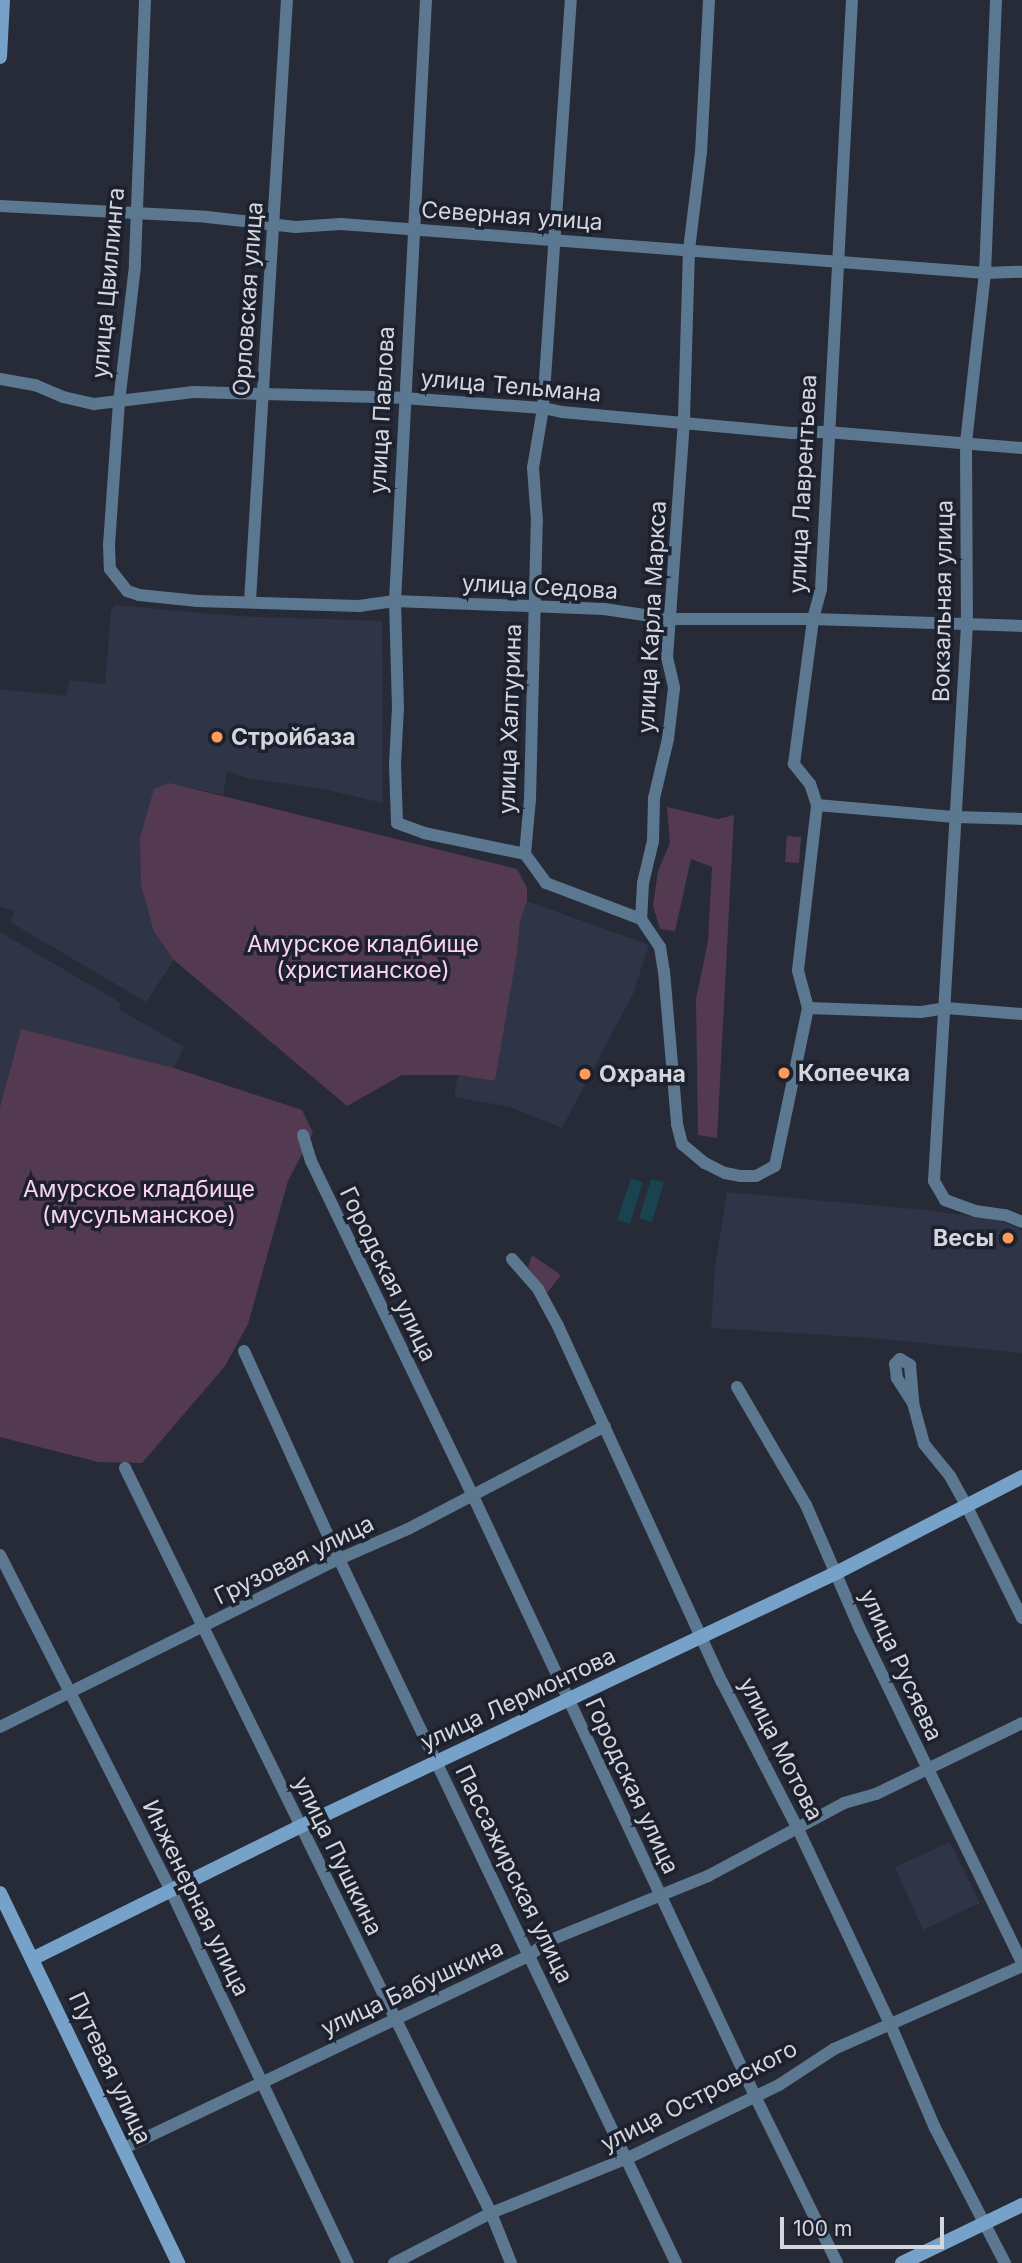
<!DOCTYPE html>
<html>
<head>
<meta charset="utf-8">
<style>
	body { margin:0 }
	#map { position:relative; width:1022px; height:2263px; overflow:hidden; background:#272a37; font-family:Inter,sans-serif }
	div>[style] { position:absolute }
	.built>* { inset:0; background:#2f3446 }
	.green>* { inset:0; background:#543a51 }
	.water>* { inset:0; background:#18434f }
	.street>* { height:12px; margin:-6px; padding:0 6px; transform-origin:6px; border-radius:6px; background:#5c7790 }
	.secondary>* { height:14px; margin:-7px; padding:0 7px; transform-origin:7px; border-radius:7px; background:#76a2c9 }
	.dots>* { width:19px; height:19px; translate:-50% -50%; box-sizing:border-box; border:4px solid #1d202d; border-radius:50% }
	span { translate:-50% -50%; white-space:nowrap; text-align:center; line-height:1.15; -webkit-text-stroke:7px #1d202d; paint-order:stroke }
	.street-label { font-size:23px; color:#d3d6de }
	.poi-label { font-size:23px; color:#d3d6de; font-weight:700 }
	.left { translate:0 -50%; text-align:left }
	.right { translate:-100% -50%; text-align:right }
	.park-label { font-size:23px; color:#fad1f5 }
	.scale { position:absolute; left:780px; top:2217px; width:164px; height:32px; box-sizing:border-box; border:4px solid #d3d6de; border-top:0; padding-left:9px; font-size:21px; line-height:24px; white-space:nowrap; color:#d3d6de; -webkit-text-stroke:5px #1d202d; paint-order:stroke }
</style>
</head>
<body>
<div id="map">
	<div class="built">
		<div style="clip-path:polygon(116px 605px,235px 616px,382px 621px,383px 803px,323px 789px,246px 778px,227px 771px,223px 795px,170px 783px,154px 932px,174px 960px,146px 1002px,10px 922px,15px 911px,0 907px,0 689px,66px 696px,70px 680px,105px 684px,111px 611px)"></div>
		<div style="clip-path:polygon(527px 901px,649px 945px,633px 994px,562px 1128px,510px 1107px,454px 1097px,458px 1075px,495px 1081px,517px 953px,520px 921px)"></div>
		<div style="clip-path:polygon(0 932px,121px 1003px,119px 1009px,184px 1047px,174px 1068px,21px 1029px,0 1107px)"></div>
		<div style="clip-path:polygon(727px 1192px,926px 1210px,999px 1220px,1022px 1230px,1022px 1353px,871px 1338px,711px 1328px,715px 1267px)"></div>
		<div style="clip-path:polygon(950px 1842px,980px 1903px,923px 1930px,895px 1867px)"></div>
	</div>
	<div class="green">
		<div style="clip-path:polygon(170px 783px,517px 869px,527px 888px,527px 901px,520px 921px,517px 953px,495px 1081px,458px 1075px,402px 1075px,347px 1106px,174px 960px,154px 932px,141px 884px,140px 838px,154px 789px)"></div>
		<div style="clip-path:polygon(667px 807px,718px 819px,734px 815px,717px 1138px,698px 1135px,696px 999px,708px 941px,712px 867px,691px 859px,675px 931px,660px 929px,653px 906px,658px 871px,670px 843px)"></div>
		<div style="clip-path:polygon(787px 836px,801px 837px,799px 863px,785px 862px)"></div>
		<div style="clip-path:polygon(21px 1029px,174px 1068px,302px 1110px,313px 1133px,288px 1181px,248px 1324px,225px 1366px,142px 1463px,98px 1462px,0 1437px,0 1107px)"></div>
		<div style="clip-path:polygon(532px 1255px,561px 1275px,547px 1293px,528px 1267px)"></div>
	</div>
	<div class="water">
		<div style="clip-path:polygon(631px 1178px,643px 1182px,630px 1224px,617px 1220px)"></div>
		<div style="clip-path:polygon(651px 1179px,664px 1182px,652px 1222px,639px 1218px)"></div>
	</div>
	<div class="street">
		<div style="left:145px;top:0;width:266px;rotate:92.2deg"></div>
		<div style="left:135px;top:266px;width:137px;rotate:96.7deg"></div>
		<div style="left:119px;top:402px;width:143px;rotate:94deg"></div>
		<div style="left:109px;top:545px;width:24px;rotate:88deg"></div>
		<div style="left:110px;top:569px;width:28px;rotate:52deg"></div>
		<div style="left:127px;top:591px;width:13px;rotate:18deg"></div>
		<div style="left:139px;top:595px;width:59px;rotate:5.8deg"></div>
		<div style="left:198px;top:601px;width:161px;rotate:1.8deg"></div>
		<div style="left:359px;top:606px;width:36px;rotate:-8deg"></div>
		<div style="left:395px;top:601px;width:209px;rotate:2.2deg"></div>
		<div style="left:604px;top:609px;width:68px;rotate:8.5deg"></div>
		<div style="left:671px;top:619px;width:142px"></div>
		<div style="left:813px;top:619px;width:209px;rotate:1.9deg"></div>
		<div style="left:426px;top:0;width:602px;rotate:92.95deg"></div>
		<div style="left:395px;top:601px;width:106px;rotate:88.4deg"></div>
		<div style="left:398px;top:707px;width:58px;rotate:93deg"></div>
		<div style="left:395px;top:765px;width:58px;rotate:88deg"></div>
		<div style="left:397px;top:823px;width:29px;rotate:20deg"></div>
		<div style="left:424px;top:833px;width:103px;rotate:11.7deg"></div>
		<div style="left:525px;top:854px;width:36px;rotate:54deg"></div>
		<div style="left:546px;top:883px;width:102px;rotate:20.8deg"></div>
		<div style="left:709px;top:0;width:152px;rotate:93deg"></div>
		<div style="left:701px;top:152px;width:99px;rotate:97deg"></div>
		<div style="left:689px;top:250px;width:171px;rotate:91.7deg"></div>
		<div style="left:684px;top:421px;width:237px;rotate:94.1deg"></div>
		<div style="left:667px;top:657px;width:32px;rotate:77deg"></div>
		<div style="left:674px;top:688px;width:51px;rotate:96.7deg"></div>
		<div style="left:668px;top:739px;width:61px;rotate:103.3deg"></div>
		<div style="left:654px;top:798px;width:43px;rotate:91.3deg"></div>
		<div style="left:653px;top:841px;width:43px;rotate:103.4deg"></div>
		<div style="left:643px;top:883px;width:36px;rotate:93deg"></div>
		<div style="left:641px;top:919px;width:34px;rotate:56deg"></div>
		<div style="left:660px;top:947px;width:24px;rotate:81deg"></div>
		<div style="left:664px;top:971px;width:154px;rotate:85.1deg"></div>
		<div style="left:677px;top:1124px;width:21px;rotate:76deg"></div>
		<div style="left:682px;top:1144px;width:30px;rotate:40deg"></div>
		<div style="left:705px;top:1163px;width:22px;rotate:27deg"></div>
		<div style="left:725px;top:1173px;width:15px;rotate:11deg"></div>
		<div style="left:740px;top:1176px;width:16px"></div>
		<div style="left:756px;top:1176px;width:21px;rotate:-28deg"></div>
		<div style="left:775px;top:1166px;width:161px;rotate:-78.2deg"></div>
		<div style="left:808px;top:1008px;width:39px;rotate:-105deg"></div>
		<div style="left:798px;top:970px;width:166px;rotate:-83.4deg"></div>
		<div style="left:817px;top:805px;width:22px;rotate:-108deg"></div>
		<div style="left:810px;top:784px;width:26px;rotate:-129deg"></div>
		<div style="left:794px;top:764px;width:146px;rotate:-82.5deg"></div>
		<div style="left:813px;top:619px;width:31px;rotate:-75deg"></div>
		<div style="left:821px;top:589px;width:590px;rotate:-86.99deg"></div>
		<div style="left:996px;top:0;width:273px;rotate:92.3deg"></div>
		<div style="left:985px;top:273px;width:171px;rotate:96.4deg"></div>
		<div style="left:966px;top:443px;width:182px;rotate:89.7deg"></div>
		<div style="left:967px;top:625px;width:557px;rotate:93.4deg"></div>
		<div style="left:934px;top:1181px;width:22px;rotate:60deg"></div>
		<div style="left:945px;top:1200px;width:32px;rotate:20deg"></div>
		<div style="left:975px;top:1211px;width:30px;rotate:8deg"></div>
		<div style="left:1005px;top:1215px;width:18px;rotate:22deg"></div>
		<div style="left:0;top:206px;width:207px;rotate:3deg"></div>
		<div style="left:207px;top:217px;width:89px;rotate:6.5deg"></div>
		<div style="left:295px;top:227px;width:46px;rotate:-3.7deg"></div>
		<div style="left:341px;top:224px;width:646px;rotate:4.35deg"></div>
		<div style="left:985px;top:273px;width:37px;rotate:-2deg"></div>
		<div style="left:0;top:379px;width:36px;rotate:10deg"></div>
		<div style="left:35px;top:385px;width:30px;rotate:23deg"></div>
		<div style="left:63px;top:397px;width:32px;rotate:13deg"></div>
		<div style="left:94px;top:404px;width:100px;rotate:-6.9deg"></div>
		<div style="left:193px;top:392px;width:210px;rotate:1.6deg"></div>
		<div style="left:403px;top:398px;width:140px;rotate:4.1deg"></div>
		<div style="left:543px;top:408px;width:19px;rotate:12deg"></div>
		<div style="left:562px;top:412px;width:231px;rotate:5.2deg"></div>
		<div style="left:792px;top:433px;width:35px;rotate:-2deg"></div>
		<div style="left:827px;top:432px;width:196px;rotate:4.7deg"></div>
		<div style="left:250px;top:601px;width:602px;rotate:-86.48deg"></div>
		<div style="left:817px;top:805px;width:139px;rotate:5deg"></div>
		<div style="left:955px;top:817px;width:67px;rotate:1.7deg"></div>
		<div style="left:525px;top:854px;width:55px;rotate:-84.8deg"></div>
		<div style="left:530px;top:799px;width:278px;rotate:-88.6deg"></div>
		<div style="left:537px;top:521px;width:53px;rotate:-94.3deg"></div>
		<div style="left:533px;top:468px;width:61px;rotate:-80.5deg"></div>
		<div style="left:543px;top:408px;width:409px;rotate:-86.1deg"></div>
		<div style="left:808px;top:1008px;width:113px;rotate:2deg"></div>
		<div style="left:921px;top:1012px;width:25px;rotate:-9deg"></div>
		<div style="left:946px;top:1008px;width:76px;rotate:4.5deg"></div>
		<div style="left:303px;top:1135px;width:27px;rotate:73deg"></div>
		<div style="left:311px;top:1161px;width:372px;rotate:64.2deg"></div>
		<div style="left:473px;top:1496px;width:663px;rotate:64.83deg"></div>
		<div style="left:755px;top:2096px;width:186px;rotate:63.8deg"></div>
		<div style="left:512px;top:1259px;width:40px;rotate:49deg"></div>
		<div style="left:538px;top:1289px;width:42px;rotate:61.6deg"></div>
		<div style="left:558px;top:1326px;width:392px;rotate:65.3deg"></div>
		<div style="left:722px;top:1682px;width:165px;rotate:62.7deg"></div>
		<div style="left:798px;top:1829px;width:218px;rotate:64.7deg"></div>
		<div style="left:891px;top:2026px;width:111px;rotate:66.7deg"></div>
		<div style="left:935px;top:2128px;width:152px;rotate:62.6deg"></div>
		<div style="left:244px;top:1351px;width:229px;rotate:65.5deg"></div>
		<div style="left:339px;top:1559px;width:781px;rotate:64.42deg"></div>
		<div style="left:737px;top:1387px;width:137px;rotate:59.7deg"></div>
		<div style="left:806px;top:1505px;width:135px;rotate:66.5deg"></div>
		<div style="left:860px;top:1629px;width:371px;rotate:64.1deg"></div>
		<div style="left:913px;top:1403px;width:30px;rotate:-123deg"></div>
		<div style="left:897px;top:1378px;width:14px;rotate:-98deg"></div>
		<div style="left:895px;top:1364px;width:7px;rotate:-45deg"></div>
		<div style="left:900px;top:1359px;width:12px;rotate:31deg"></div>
		<div style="left:910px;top:1365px;width:38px;rotate:85deg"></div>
		<div style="left:913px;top:1403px;width:42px;rotate:75deg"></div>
		<div style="left:924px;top:1444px;width:41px;rotate:50.9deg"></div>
		<div style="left:950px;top:1476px;width:35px;rotate:61deg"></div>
		<div style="left:967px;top:1507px;width:124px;rotate:63.6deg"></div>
		<div style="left:125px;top:1468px;width:830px;rotate:63.84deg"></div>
		<div style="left:491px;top:2213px;width:54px;rotate:68.2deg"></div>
		<div style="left:0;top:1555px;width:377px;rotate:63deg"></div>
		<div style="left:171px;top:1891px;width:412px;rotate:64.6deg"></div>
		<div style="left:0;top:1727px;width:378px;rotate:-26.4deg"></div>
		<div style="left:339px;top:1559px;width:75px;rotate:-23.5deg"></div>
		<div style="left:408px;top:1529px;width:222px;rotate:-27.6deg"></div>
		<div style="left:122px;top:2149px;width:452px;rotate:-25.4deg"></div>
		<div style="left:530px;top:1955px;width:23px;rotate:-38deg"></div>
		<div style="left:548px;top:1941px;width:173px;rotate:-22.1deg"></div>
		<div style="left:708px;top:1876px;width:154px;rotate:-28.2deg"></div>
		<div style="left:844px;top:1803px;width:33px;rotate:-16deg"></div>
		<div style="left:876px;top:1794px;width:162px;rotate:-25.9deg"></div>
		<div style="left:394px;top:2263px;width:109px;rotate:-27.3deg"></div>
		<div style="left:491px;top:2213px;width:148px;rotate:-21.9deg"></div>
		<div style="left:628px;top:2158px;width:168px;rotate:-25.8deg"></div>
		<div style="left:779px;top:2085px;width:66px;rotate:-33.2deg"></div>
		<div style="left:834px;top:2049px;width:206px;rotate:-23.8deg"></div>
	</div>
	<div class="secondary">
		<div style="left:0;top:57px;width:57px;rotate:-87deg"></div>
		<div style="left:0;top:1893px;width:411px;rotate:64.3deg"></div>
		<div style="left:32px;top:1959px;width:300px;rotate:-26.3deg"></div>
		<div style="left:301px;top:1826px;width:592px;rotate:-25.31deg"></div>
		<div style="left:836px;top:1573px;width:209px;rotate:-27.3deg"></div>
		<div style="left:902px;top:2263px;width:133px;rotate:-25.8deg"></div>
	</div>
	<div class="dots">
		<div style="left:217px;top:737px;background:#fe9b58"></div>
		<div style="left:784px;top:1073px;background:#fe9b58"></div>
		<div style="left:585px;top:1074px;background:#fe9b58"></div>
		<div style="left:1008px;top:1238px;background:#fe9b58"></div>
	</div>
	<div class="street-label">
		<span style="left:512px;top:216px;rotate:4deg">Северная улица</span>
		<span style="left:108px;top:283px;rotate:-85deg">улица Цвиллинга</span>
		<span style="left:248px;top:299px;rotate:-86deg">Орловская улица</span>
		<span style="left:511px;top:386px;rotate:5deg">улица Тельмана</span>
		<span style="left:382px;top:410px;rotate:-87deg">улица Павлова</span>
		<span style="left:803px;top:484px;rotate:-87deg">улица Лаврентьева</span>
		<span style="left:540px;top:587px;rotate:3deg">улица Седова</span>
		<span style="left:943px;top:601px;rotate:-89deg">Вокзальная улица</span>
		<span style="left:652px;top:617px;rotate:-87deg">улица Карла Маркса</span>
		<span style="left:510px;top:719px;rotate:-88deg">улица Халтурина</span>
		<span style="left:388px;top:1274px;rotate:64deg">Городская улица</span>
		<span style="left:294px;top:1560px;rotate:-26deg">Грузовая улица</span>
		<span style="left:901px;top:1665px;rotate:65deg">улица Русяева</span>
		<span style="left:518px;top:1699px;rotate:-25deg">улица Лермонтова</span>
		<span style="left:781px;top:1749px;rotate:63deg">улица Мотова</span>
		<span style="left:632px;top:1786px;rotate:65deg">Городская улица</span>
		<span style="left:338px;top:1856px;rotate:64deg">улица Пушкина</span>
		<span style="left:514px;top:1874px;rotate:64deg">Пассажирская улица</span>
		<span style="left:196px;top:1898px;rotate:64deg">Инженерная улица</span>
		<span style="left:412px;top:1988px;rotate:-25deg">улица Бабушкина</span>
		<span style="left:110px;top:2068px;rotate:65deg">Путевая улица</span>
		<span style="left:699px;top:2096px;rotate:-27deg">улица Островского</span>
	</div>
	<div class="poi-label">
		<span class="left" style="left:231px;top:737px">Стройбаза</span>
		<span class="left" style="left:798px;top:1073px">Копеечка</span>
		<span class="left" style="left:599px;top:1074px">Охрана</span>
		<span class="right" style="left:994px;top:1238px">Весы</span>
	</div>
	<div class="park-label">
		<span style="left:363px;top:957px">Амурское кладбище<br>(христианское)</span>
		<span style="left:139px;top:1202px">Амурское кладбище<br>(мусульманское)</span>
	</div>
	<div class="scale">100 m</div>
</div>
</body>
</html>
